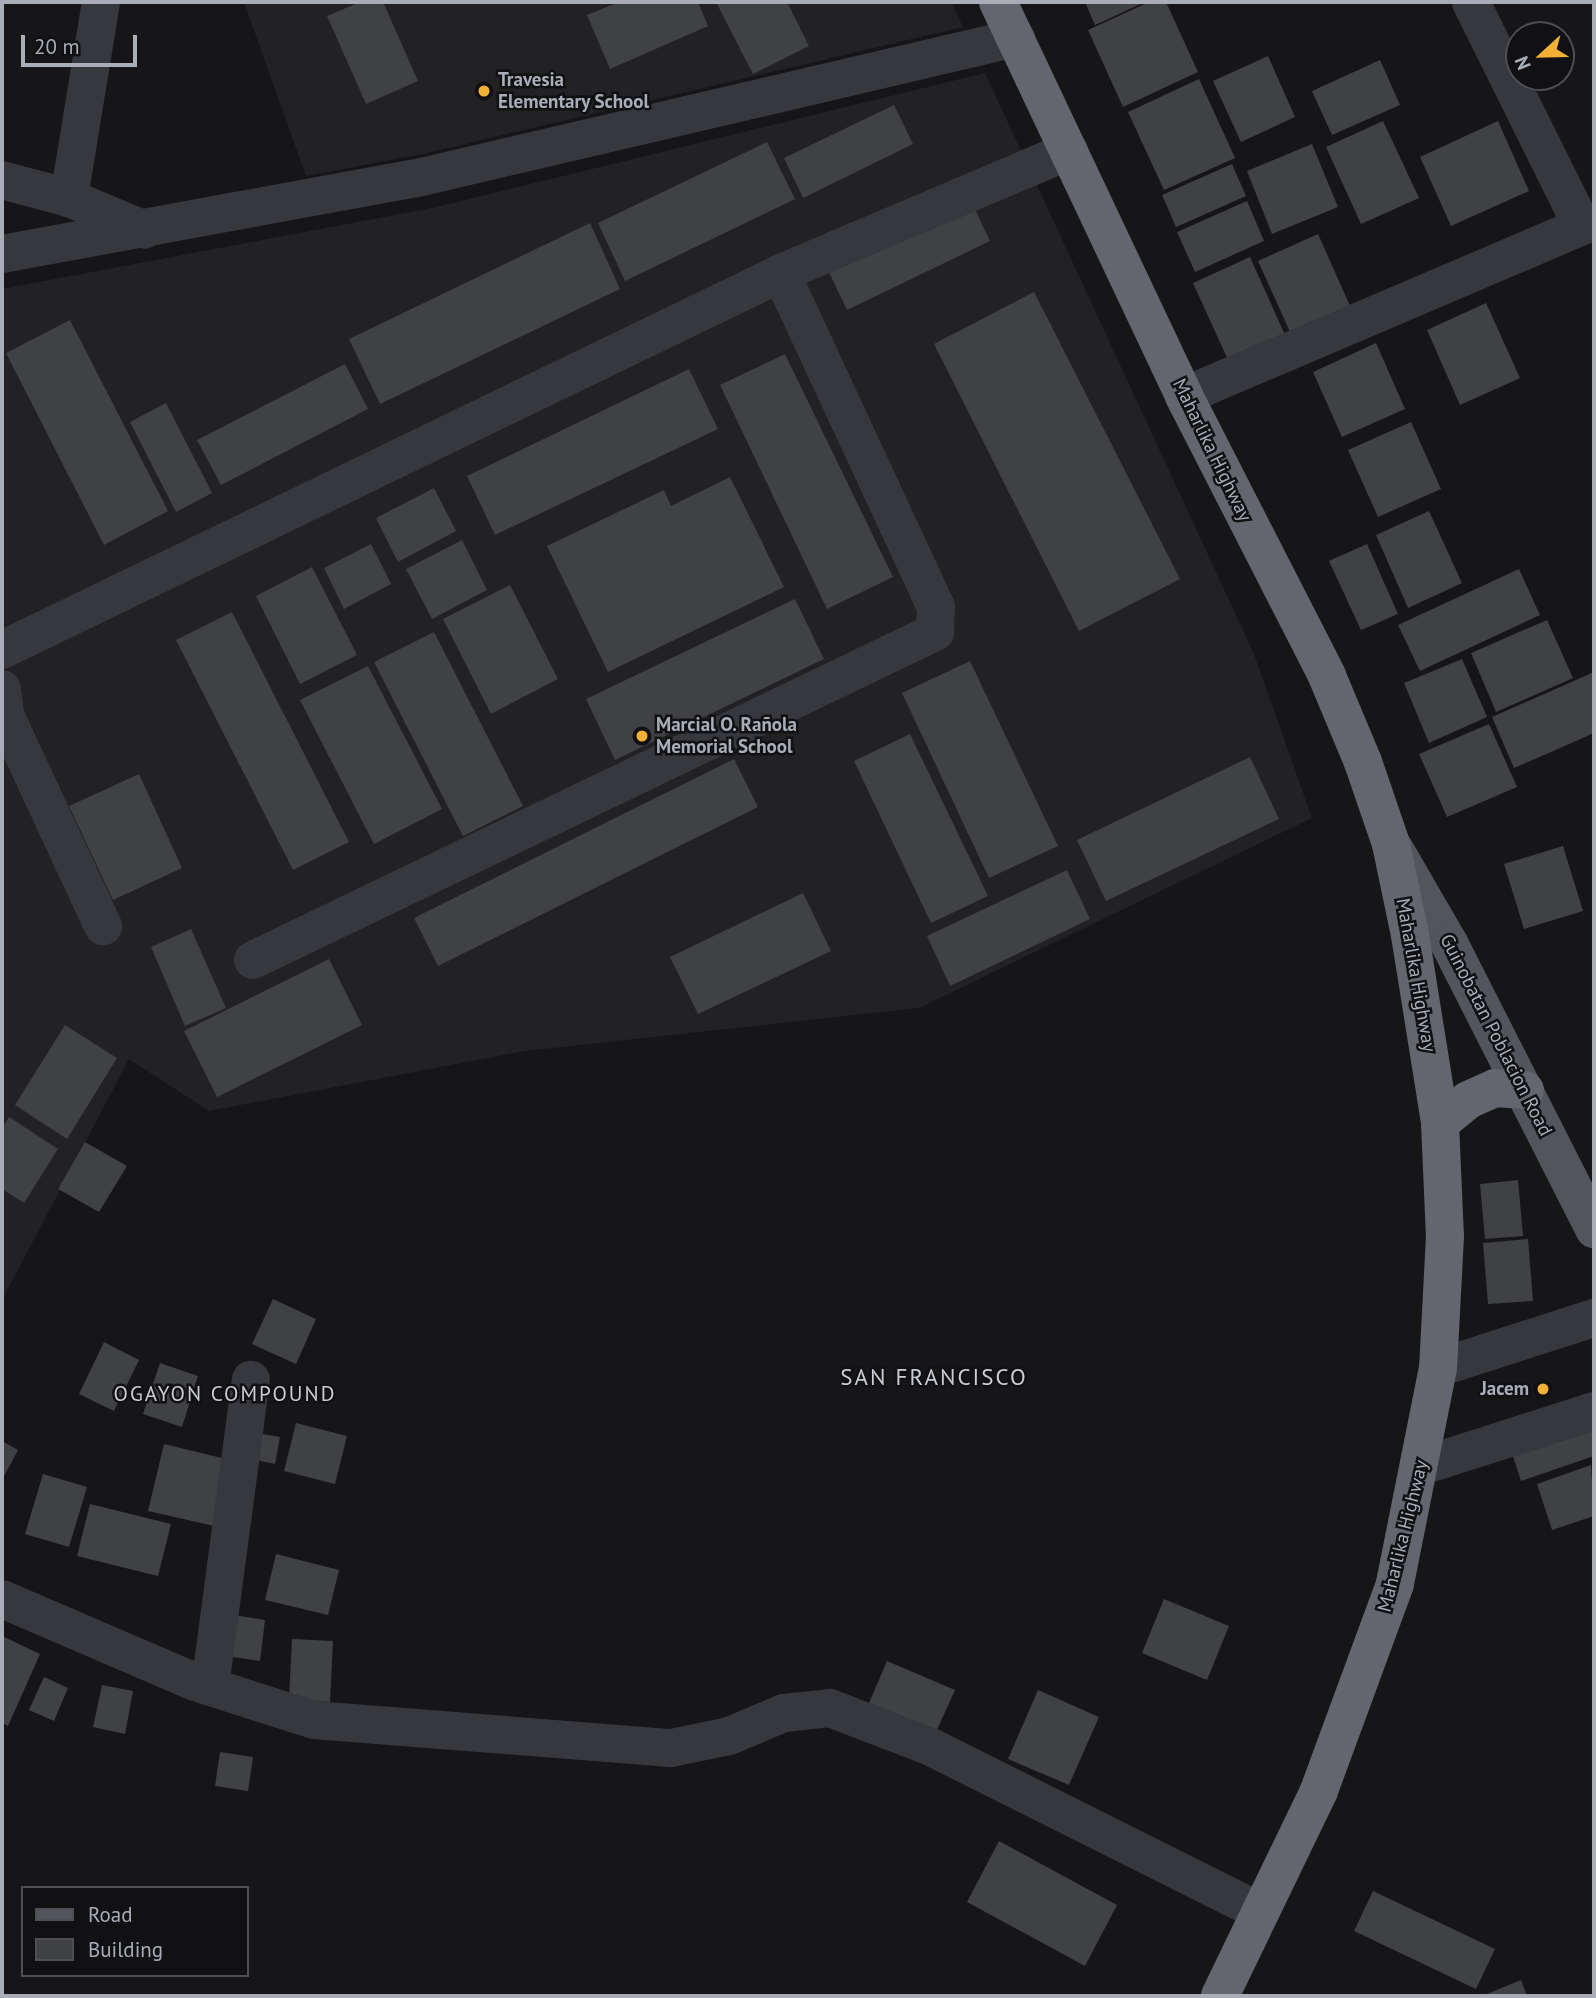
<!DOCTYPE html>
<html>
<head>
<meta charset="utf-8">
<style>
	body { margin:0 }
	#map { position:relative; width:1596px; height:1998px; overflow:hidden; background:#161618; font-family:"PT Sans",sans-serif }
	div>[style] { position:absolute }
	.built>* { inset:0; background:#222225 }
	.building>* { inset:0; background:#404145 }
	.minor>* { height:38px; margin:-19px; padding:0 19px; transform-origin:19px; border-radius:19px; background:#37383d }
	.major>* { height:38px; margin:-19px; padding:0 19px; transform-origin:19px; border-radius:19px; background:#53555c }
	.highway>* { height:38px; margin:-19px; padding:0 19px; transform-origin:19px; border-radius:19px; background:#63666e }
	.dots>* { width:19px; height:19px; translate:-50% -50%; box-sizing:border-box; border:4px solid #111113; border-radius:50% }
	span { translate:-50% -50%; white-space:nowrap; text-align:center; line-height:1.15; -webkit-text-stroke:5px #111113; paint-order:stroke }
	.poi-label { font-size:19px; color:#a8adb8; font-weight:700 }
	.left { translate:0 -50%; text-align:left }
	.right { translate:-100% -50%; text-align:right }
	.street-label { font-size:19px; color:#a8adb8 }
	.neighbourhood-label { font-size:21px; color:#c9ccd4; letter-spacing:2px }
	.quarter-label { font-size:23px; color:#c9ccd4; letter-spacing:2px }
	.frame { position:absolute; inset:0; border:4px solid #a8adb8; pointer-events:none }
	.legend { position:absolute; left:21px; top:1886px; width:228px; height:91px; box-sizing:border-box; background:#111113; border:2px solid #4d4f55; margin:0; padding:9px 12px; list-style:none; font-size:21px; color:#a8adb8 }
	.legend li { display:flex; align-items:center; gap:14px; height:35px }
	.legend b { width:35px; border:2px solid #4d4f55 }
	.north { position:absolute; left:1505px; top:21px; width:70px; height:70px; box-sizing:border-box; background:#111113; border:2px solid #4d4f55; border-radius:50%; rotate:248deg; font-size:19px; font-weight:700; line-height:28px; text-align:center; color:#a8adb8 }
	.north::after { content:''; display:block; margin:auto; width:24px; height:32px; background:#f2b134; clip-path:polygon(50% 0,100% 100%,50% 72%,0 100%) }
	.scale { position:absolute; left:21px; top:35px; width:116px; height:32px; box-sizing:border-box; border:4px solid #a8adb8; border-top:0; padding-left:9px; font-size:21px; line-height:24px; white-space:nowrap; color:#a8adb8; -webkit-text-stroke:5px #111113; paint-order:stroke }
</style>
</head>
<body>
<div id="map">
	<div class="built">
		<div style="clip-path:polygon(244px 2px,951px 2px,963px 27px,422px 154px,306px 176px)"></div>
		<div style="clip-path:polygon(985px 73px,1254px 654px,1312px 818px,919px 1008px,525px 1051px,209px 1111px,129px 1059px,2px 1300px,2px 289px,432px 208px)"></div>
	</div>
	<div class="building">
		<div style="clip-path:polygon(360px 2px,383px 2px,418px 81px,366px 104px,327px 16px)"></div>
		<div style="clip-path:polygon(619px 2px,698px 2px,708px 26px,610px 69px,587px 15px)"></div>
		<div style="clip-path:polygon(716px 2px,787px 2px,809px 46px,753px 74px)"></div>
		<div style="clip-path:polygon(1085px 2px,1145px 2px,1095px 25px)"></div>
		<div style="clip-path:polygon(1149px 2px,1166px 2px,1198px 72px,1123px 107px,1088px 30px)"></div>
		<div style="clip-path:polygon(1268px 56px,1295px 117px,1241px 142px,1213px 81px)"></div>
		<div style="clip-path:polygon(1380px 60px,1400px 105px,1332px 135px,1312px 91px)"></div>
		<div style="clip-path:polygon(1199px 79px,1235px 158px,1164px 190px,1128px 112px)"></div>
		<div style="clip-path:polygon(894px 105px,913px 144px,803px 198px,784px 158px)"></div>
		<div style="clip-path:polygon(1383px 121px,1419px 198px,1361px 224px,1326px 147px)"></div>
		<div style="clip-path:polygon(1498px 121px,1529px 191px,1451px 226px,1420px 157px)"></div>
		<div style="clip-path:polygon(767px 142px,795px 199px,625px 281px,598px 223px)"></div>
		<div style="clip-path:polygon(1312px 144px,1338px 207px,1272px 234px,1247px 171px)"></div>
		<div style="clip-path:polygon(1232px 164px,1246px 196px,1176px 227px,1162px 195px)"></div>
		<div style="clip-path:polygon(969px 197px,990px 241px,847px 310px,826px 266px)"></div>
		<div style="clip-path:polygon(1247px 201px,1264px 241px,1195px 272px,1177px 232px)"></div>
		<div style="clip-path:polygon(590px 223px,620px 289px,380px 404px,349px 339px)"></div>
		<div style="clip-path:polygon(1318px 234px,1355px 317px,1295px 343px,1258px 261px)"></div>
		<div style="clip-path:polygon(1250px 257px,1290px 346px,1233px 371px,1193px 283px)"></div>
		<div style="clip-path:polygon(1034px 292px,1180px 579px,1079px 631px,934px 344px)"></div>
		<div style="clip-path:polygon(1486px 303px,1520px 378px,1460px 405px,1427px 330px)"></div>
		<div style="clip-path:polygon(70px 320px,168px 511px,104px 545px,6px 353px)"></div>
		<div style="clip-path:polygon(1376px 343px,1405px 409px,1342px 437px,1313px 372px)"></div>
		<div style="clip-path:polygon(785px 354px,893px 577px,827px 609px,720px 385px)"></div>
		<div style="clip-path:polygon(345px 364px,368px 409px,221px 485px,197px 440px)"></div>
		<div style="clip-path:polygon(689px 369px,718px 429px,495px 535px,467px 476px)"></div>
		<div style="clip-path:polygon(166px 403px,212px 493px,176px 512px,130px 422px)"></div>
		<div style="clip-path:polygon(1411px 422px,1441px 489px,1378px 517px,1348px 450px)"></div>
		<div style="clip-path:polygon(730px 477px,784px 587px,608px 672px,547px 546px,664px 490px,671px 506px)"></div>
		<div style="clip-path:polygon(434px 488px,456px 531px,398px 562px,376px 518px)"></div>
		<div style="clip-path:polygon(1429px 511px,1462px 583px,1408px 608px,1376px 535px)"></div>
		<div style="clip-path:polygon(462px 540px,487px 590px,432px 619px,406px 569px)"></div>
		<div style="clip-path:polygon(371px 544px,391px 584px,344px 609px,324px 568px)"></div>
		<div style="clip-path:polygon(1367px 544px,1398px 614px,1361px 630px,1329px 561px)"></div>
		<div style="clip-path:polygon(312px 567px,357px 655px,300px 684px,256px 596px)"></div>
		<div style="clip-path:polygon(1519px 569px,1540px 615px,1420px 671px,1398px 625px)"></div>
		<div style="clip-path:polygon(510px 585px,558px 679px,491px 714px,443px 619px)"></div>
		<div style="clip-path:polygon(795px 599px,824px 659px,615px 760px,586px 699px)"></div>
		<div style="clip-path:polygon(232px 612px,349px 842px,293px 870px,176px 640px)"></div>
		<div style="clip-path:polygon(1547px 620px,1573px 678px,1496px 712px,1471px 653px)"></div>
		<div style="clip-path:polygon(434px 632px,523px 806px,463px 836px,374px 662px)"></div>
		<div style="clip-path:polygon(1462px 659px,1487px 717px,1429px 743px,1404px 683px)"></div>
		<div style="clip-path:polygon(970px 661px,1058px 846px,989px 878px,902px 693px)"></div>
		<div style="clip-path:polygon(368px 666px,442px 809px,374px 844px,300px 700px)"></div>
		<div style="clip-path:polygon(1594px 672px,1594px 733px,1514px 768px,1492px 717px)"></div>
		<div style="clip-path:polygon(1489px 724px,1517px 787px,1447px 817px,1419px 754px)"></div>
		<div style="clip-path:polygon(910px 734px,988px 896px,931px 923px,854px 761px)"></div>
		<div style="clip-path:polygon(1250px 757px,1279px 819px,1106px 901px,1077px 840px)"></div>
		<div style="clip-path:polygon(734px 759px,758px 807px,438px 966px,414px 918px)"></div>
		<div style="clip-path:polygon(139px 774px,182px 868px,113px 900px,69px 806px)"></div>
		<div style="clip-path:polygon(1563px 846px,1583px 911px,1524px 929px,1504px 864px)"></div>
		<div style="clip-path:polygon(1067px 870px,1090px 919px,950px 986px,927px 936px)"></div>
		<div style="clip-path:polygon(803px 893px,831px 951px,698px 1014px,670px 957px)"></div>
		<div style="clip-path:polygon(191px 929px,226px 1008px,185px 1026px,151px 947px)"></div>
		<div style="clip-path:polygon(329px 959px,362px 1025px,217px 1097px,184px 1031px)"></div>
		<div style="clip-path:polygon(65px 1025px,117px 1058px,67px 1139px,15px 1105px)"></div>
		<div style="clip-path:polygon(9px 1117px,58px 1149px,24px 1203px,2px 1189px,2px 1129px)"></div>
		<div style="clip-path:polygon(85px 1142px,127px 1166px,99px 1212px,58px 1189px)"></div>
		<div style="clip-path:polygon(1518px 1180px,1523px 1236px,1485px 1239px,1480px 1184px)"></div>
		<div style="clip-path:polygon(1528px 1239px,1533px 1301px,1488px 1304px,1483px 1243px)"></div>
		<div style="clip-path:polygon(273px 1299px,316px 1319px,296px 1364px,252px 1344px)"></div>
		<div style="clip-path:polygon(104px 1342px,139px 1360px,114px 1411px,79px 1394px)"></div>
		<div style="clip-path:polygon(160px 1363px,198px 1376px,182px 1427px,143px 1414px)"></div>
		<div style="clip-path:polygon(1594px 1415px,1594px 1456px,1521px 1481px,1509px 1444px)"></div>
		<div style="clip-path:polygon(296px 1423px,347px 1436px,335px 1484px,284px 1471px)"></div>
		<div style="clip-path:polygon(262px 1434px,280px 1437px,275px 1464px,256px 1460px)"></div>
		<div style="clip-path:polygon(2px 1441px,18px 1450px,2px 1480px)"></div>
		<div style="clip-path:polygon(164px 1444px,230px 1460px,214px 1526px,148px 1511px)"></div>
		<div style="clip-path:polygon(1591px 1465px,1594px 1516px,1552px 1530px,1537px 1484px)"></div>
		<div style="clip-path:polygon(43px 1474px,87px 1487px,69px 1547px,25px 1534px)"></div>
		<div style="clip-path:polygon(90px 1504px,171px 1524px,158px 1576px,77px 1556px)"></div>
		<div style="clip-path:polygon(276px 1554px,339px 1570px,328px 1615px,265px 1600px)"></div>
		<div style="clip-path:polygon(1164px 1599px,1229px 1626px,1207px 1680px,1142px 1653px)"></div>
		<div style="clip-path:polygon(234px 1615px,265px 1620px,260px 1661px,227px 1656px)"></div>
		<div style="clip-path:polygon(2px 1636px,40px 1654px,8px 1726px,2px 1723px)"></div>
		<div style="clip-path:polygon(292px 1639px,333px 1641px,330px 1702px,289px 1699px)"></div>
		<div style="clip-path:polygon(887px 1661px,955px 1690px,936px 1732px,869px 1703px)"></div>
		<div style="clip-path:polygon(44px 1677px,68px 1688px,54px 1721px,29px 1710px)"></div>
		<div style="clip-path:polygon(102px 1685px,133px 1691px,125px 1734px,93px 1727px)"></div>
		<div style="clip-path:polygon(1038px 1690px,1099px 1717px,1069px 1785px,1008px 1759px)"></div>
		<div style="clip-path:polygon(220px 1752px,253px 1757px,248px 1791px,215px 1786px)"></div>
		<div style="clip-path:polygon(999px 1841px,1117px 1905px,1085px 1966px,967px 1902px)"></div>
		<div style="clip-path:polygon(1373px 1891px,1495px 1949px,1476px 1989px,1354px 1931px)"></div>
		<div style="clip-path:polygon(1521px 1980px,1527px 1996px,1482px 1996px)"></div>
	</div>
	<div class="minor">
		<div style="left:101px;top:2px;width:199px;rotate:99.3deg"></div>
		<div style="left:69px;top:198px;width:82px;rotate:22.8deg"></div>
		<div style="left:2px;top:180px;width:69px;rotate:15deg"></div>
		<div style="left:2px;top:254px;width:431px;rotate:-10.4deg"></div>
		<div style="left:426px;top:176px;width:606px;rotate:-13.16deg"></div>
		<div style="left:1184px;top:396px;width:433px;rotate:-23.1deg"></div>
		<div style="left:1582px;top:226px;width:250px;rotate:-116.4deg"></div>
		<div style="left:2px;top:650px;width:865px;rotate:-25.82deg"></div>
		<div style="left:781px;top:273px;width:313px;rotate:-23deg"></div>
		<div style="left:2px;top:689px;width:26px;rotate:83deg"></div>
		<div style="left:5px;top:715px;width:233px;rotate:65.1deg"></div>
		<div style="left:253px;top:960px;width:757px;rotate:-25.68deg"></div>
		<div style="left:935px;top:632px;width:25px;rotate:-88deg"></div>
		<div style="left:936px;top:607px;width:368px;rotate:-114.9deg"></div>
		<div style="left:1438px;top:1368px;width:164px;rotate:-17.8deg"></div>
		<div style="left:1422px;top:1466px;width:181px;rotate:-17.7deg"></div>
		<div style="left:2px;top:1599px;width:210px;rotate:23.3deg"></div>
		<div style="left:195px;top:1682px;width:125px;rotate:17.7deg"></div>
		<div style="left:314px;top:1720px;width:358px;rotate:4.5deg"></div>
		<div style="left:671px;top:1748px;width:59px;rotate:-11.7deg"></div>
		<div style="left:729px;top:1736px;width:60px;rotate:-22.7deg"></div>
		<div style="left:784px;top:1713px;width:46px;rotate:-6.2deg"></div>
		<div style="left:830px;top:1708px;width:108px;rotate:21.1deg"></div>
		<div style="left:931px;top:1747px;width:368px;rotate:26.6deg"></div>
		<div style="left:210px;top:1686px;width:309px;rotate:-82.4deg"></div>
	</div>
	<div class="major">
		<div style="left:1395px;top:850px;width:108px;rotate:59.9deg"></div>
		<div style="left:1449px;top:943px;width:321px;rotate:63.1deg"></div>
	</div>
	<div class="highway">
		<div style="left:998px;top:2px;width:436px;rotate:64.7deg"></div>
		<div style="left:1184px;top:396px;width:314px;rotate:62.9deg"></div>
		<div style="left:1327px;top:676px;width:93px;rotate:67.3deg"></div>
		<div style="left:1363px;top:762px;width:87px;rotate:71.1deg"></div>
		<div style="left:1391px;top:844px;width:93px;rotate:78.2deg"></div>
		<div style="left:1410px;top:935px;width:190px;rotate:80.9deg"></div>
		<div style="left:1440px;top:1123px;width:113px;rotate:87.5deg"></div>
		<div style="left:1445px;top:1236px;width:132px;rotate:93deg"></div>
		<div style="left:1438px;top:1368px;width:220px;rotate:101.3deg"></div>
		<div style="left:1395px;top:1584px;width:221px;rotate:110.2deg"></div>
		<div style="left:1319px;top:1791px;width:228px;rotate:115.8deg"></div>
		<div style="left:1440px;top:1123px;width:36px;rotate:-39deg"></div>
		<div style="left:1468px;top:1100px;width:30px;rotate:-24deg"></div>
		<div style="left:1495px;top:1088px;width:30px;rotate:4deg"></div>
	</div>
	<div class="dots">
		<div style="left:484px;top:91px;background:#f2b134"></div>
		<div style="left:642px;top:736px;background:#f2b134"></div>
		<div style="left:1543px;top:1389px;background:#f2b134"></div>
	</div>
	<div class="poi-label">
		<span class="left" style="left:498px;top:91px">Travesia<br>Elementary School</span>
		<span class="left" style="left:656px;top:736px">Marcial O. Rañola<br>Memorial School</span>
		<span class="right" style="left:1529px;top:1389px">Jacem</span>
	</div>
	<div class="street-label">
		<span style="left:1212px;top:450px;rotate:64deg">Maharlika Highway</span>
		<span style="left:1416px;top:975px;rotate:80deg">Maharlika Highway</span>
		<span style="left:1496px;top:1035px;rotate:63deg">Guinobatan Poblacion Road</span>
		<span style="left:1403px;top:1536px;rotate:-76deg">Maharlika Highway</span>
	</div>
	<div class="neighbourhood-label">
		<span style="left:225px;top:1394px">OGAYON COMPOUND</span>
	</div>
	<div class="quarter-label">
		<span style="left:934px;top:1377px">SAN FRANCISCO</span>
	</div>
	<div class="frame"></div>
	<ul class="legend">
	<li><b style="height:9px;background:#53555c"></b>Road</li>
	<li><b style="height:19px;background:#404145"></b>Building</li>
	</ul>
	<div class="north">N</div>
	<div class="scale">20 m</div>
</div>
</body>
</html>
